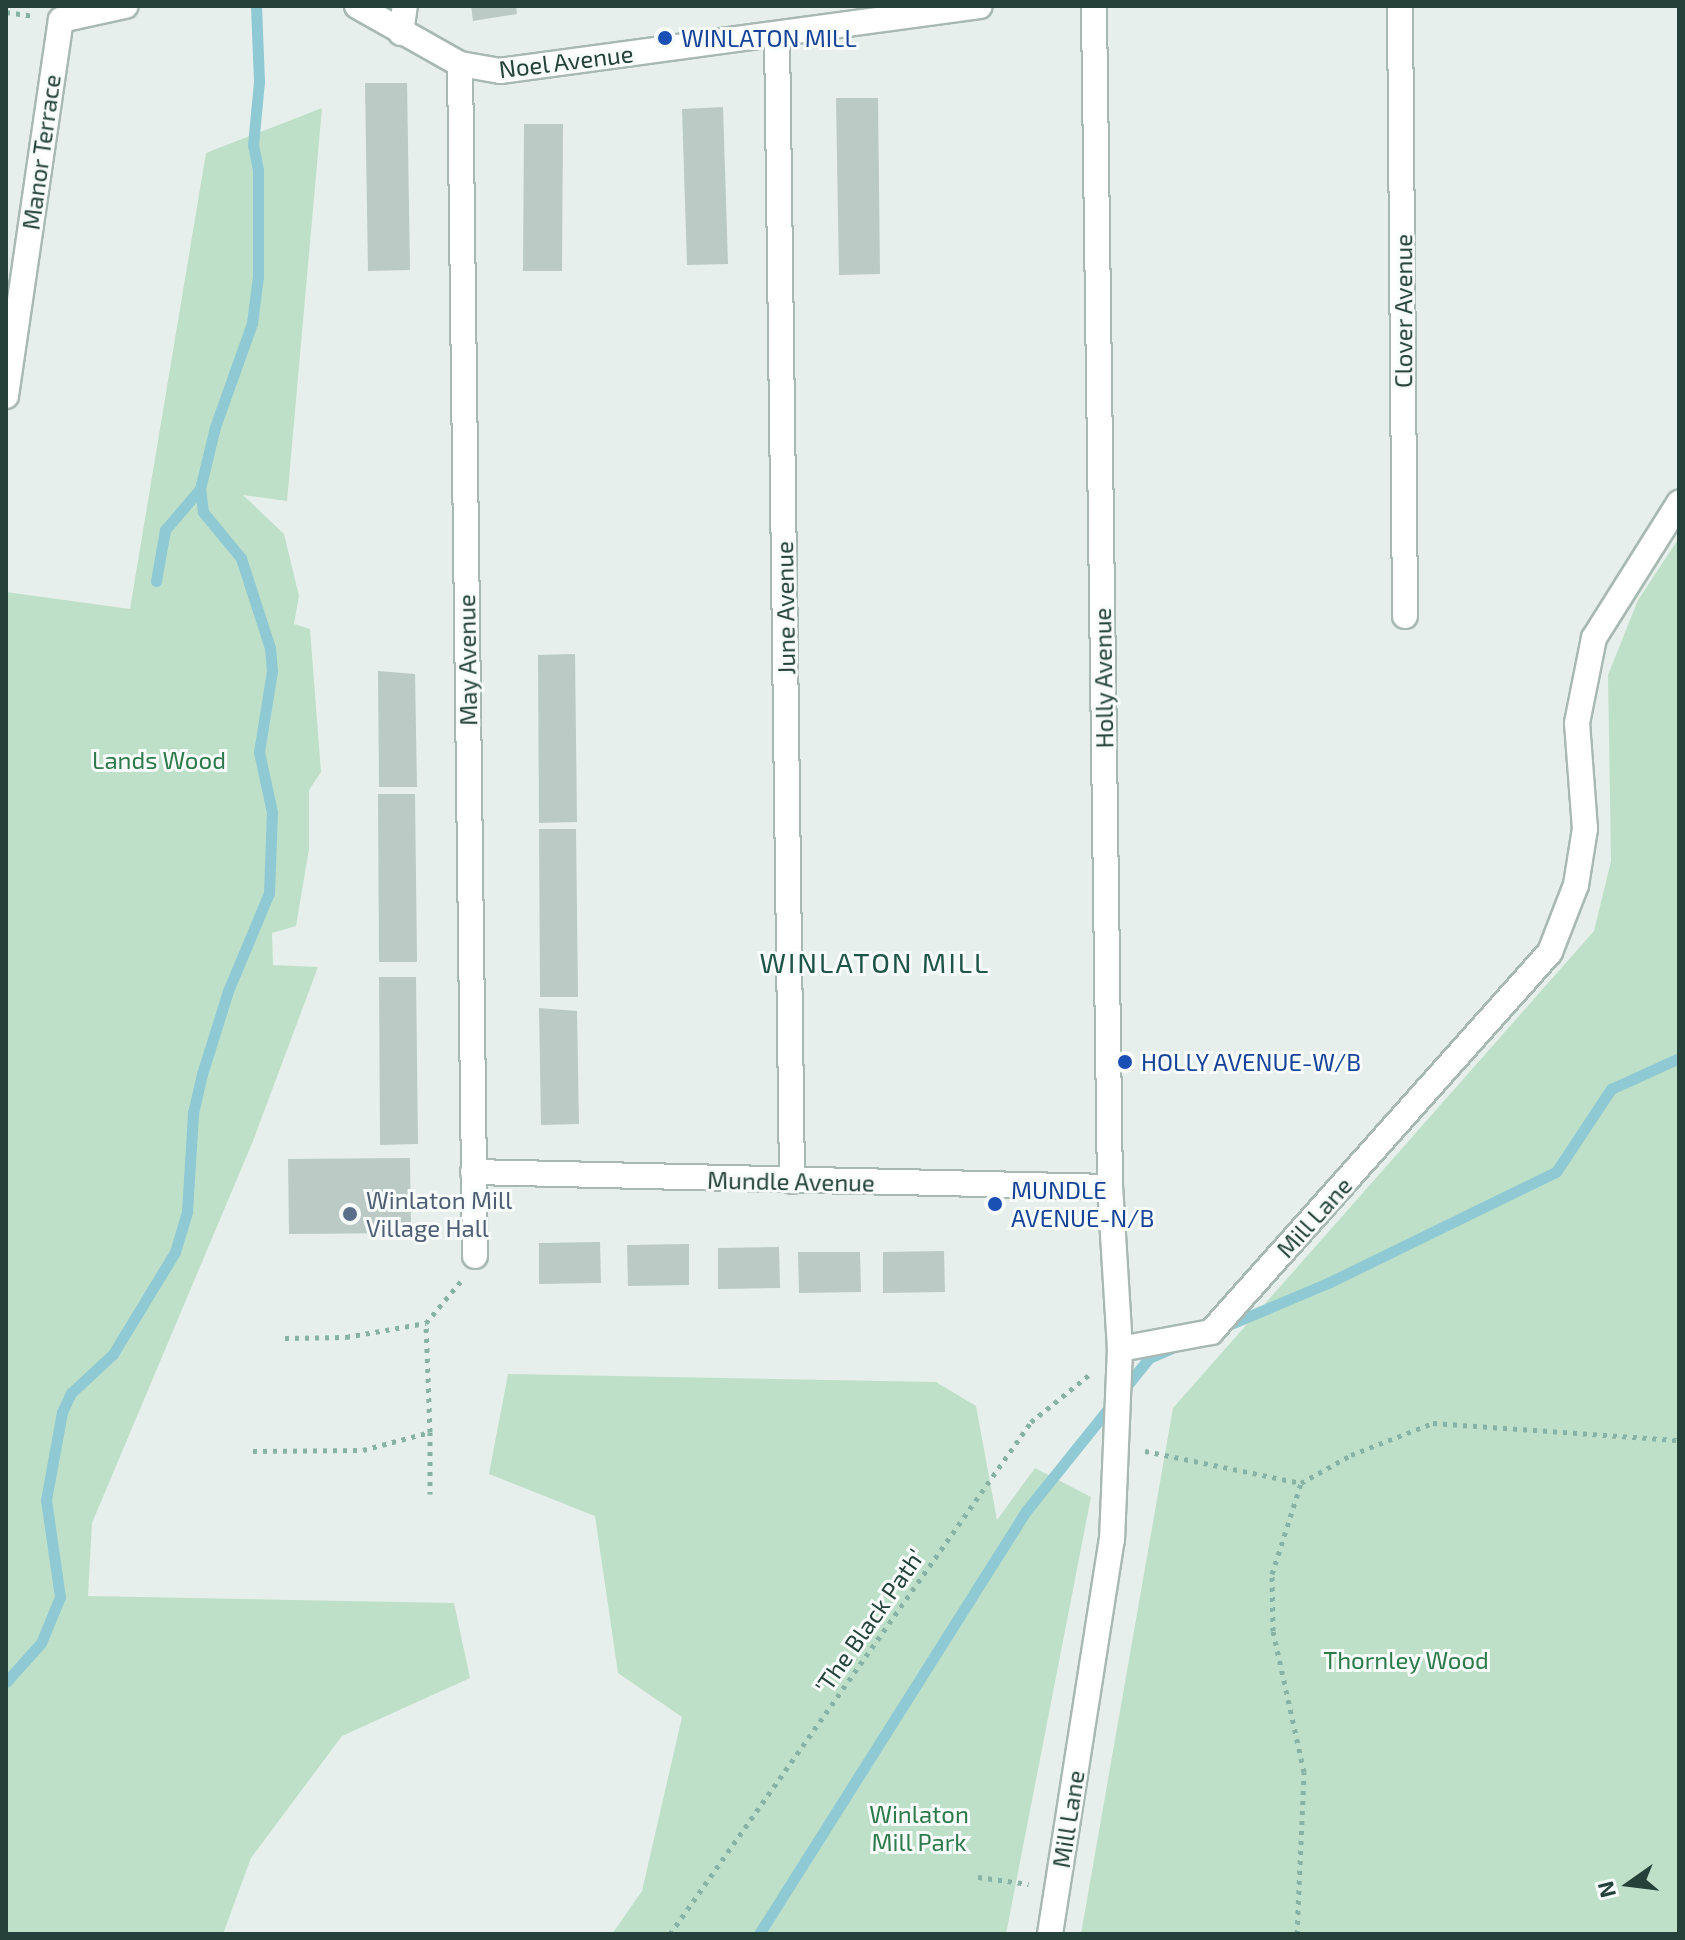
<!DOCTYPE html>
<html>
<head>
<meta charset="utf-8">
<style>
	body { margin:0 }
	#map { position:relative; width:1685px; height:1940px; overflow:hidden; background:#e6efeb; font-family:"Exo 2",sans-serif }
	div>[style] { position:absolute }
	.green>* { inset:0; background:#bfe0c8 }
	.stream>* { height:11px; margin:-5.5px; padding:0 5.5px; transform-origin:5.5px; border-radius:5.5px; background:#8ec9d4 }
	.building>* { inset:0; background:#bbcac4 }
	.path>* { height:5px; margin-top:-2.5px; transform-origin:0; background:repeating-linear-gradient(90deg,#86b3a5 0 4px,transparent 0 10px) }
	.roads { filter:drop-shadow(2px 0 #a8b8b2) drop-shadow(-2px 0 #a8b8b2) drop-shadow(0 2px #a8b8b2) drop-shadow(0 -2px #a8b8b2) }
	.street>* { height:24px; margin:-12px; padding:0 12px; transform-origin:12px; border-radius:12px; background:#fff }
	.secondary>* { height:24px; margin:-12px; padding:0 12px; transform-origin:12px; border-radius:12px; background:#fff }
	.dots>* { width:22px; height:22px; translate:-50% -50%; box-sizing:border-box; border:4px solid #f7fbf9; border-radius:50% }
	span { translate:-50% -50%; white-space:nowrap; text-align:center; line-height:1.15; -webkit-text-stroke:6px #f7fbf9; paint-order:stroke }
	.transit-label { font-size:24px; color:#164399 }
	.left { translate:0 -50%; text-align:left }
	.street-label { font-size:24px; color:#24423a }
	.park-label { font-size:24px; color:#2d7a4b }
	.service-label { font-size:24px; color:#4e5e75 }
	.quarter-label { font-size:28px; color:#1f5548; letter-spacing:2px }
	.frame { position:absolute; inset:0; border:8px solid #24423a; pointer-events:none }
	.north { position:absolute; left:1589px; top:1844px; width:80px; height:80px; -webkit-text-stroke:6px #f7fbf9; paint-order:stroke; rotate:256deg; font-size:22px; font-weight:700; line-height:32px; text-align:center; color:#24423a }
	.north::after { content:''; display:block; margin:auto; width:28px; height:36px; background:#24423a; clip-path:polygon(50% 0,100% 100%,50% 72%,0 100%) }
</style>
</head>
<body>
<div id="map">
	<div class="green">
		<div style="clip-path:polygon(322px 108px,287px 501px,243px 495px,284px 534px,299px 596px,294px 624px,310px 629px,321px 772px,309px 790px,309px 849px,296px 926px,272px 933px,273px 965px,318px 967px,253px 1141px,92px 1523px,88px 1596px,454px 1603px,470px 1678px,342px 1736px,251px 1858px,223px 1934px,6px 1934px,6px 592px,130px 609px,206px 153px)"></div>
		<div style="clip-path:polygon(1679px 538px,1679px 1934px,1081px 1934px,1173px 1408px,1594px 931px,1611px 861px,1608px 675px,1638px 600px)"></div>
		<div style="clip-path:polygon(508px 1374px,936px 1382px,976px 1406px,997px 1520px,1035px 1468px,1091px 1497px,1006px 1934px,612px 1934px,642px 1891px,682px 1717px,618px 1673px,595px 1516px,489px 1474px)"></div>
	</div>
	<div class="stream">
		<div style="left:156px;top:581px;width:52px;rotate:-80deg"></div>
		<div style="left:165px;top:530px;width:54px;rotate:-49.5deg"></div>
		<div style="left:1226px;top:1326px;width:113px;rotate:-22.9deg"></div>
		<div style="left:1330px;top:1282px;width:251px;rotate:-26deg"></div>
		<div style="left:1556px;top:1172px;width:100px;rotate:-56.5deg"></div>
		<div style="left:1611px;top:1089px;width:75px;rotate:-24.5deg"></div>
		<div style="left:6px;top:1682px;width:52px;rotate:-48.1deg"></div>
		<div style="left:41px;top:1643px;width:50px;rotate:-67.6deg"></div>
		<div style="left:60px;top:1597px;width:98px;rotate:-98.2deg"></div>
		<div style="left:46px;top:1500px;width:89px;rotate:-79.7deg"></div>
		<div style="left:62px;top:1412px;width:21px;rotate:-65deg"></div>
		<div style="left:71px;top:1393px;width:57px;rotate:-42.9deg"></div>
		<div style="left:113px;top:1354px;width:119px;rotate:-58.7deg"></div>
		<div style="left:175px;top:1252px;width:42px;rotate:-73.3deg"></div>
		<div style="left:187px;top:1212px;width:99px;rotate:-86.5deg"></div>
		<div style="left:193px;top:1113px;width:40px;rotate:-77deg"></div>
		<div style="left:202px;top:1074px;width:87px;rotate:-72.6deg"></div>
		<div style="left:228px;top:991px;width:106px;rotate:-67.3deg"></div>
		<div style="left:269px;top:893px;width:81px;rotate:-87.9deg"></div>
		<div style="left:272px;top:812px;width:61px;rotate:-102.2deg"></div>
		<div style="left:259px;top:752px;width:82px;rotate:-80.9deg"></div>
		<div style="left:272px;top:671px;width:23px;rotate:-95deg"></div>
		<div style="left:270px;top:648px;width:95px;rotate:-107.9deg"></div>
		<div style="left:241px;top:558px;width:60px;rotate:-129.6deg"></div>
		<div style="left:203px;top:512px;width:23px;rotate:-97deg"></div>
		<div style="left:200px;top:489px;width:64px;rotate:-76.4deg"></div>
		<div style="left:215px;top:427px;width:110px;rotate:-70.4deg"></div>
		<div style="left:252px;top:323px;width:47px;rotate:-82.7deg"></div>
		<div style="left:258px;top:276px;width:106px;rotate:-90deg"></div>
		<div style="left:258px;top:170px;width:25px;rotate:-101deg"></div>
		<div style="left:253px;top:145px;width:64px;rotate:-84.6deg"></div>
		<div style="left:259px;top:81px;width:75px;rotate:-92.3deg"></div>
		<div style="left:759px;top:1934px;width:500px;rotate:-57.74deg"></div>
		<div style="left:1026px;top:1511px;width:196px;rotate:-51.2deg"></div>
		<div style="left:1149px;top:1358px;width:23px;rotate:-23deg"></div>
	</div>
	<div class="building">
		<div style="clip-path:polygon(471px 6px,516px 6px,517px 14px,473px 21px)"></div>
		<div style="clip-path:polygon(365px 83px,407px 83px,410px 270px,368px 271px)"></div>
		<div style="clip-path:polygon(836px 98px,878px 98px,880px 274px,839px 275px)"></div>
		<div style="clip-path:polygon(723px 107px,728px 264px,687px 265px,682px 109px)"></div>
		<div style="clip-path:polygon(524px 124px,563px 124px,562px 271px,523px 271px)"></div>
		<div style="clip-path:polygon(575px 654px,577px 822px,539px 823px,538px 655px)"></div>
		<div style="clip-path:polygon(378px 671px,415px 674px,417px 787px,379px 787px)"></div>
		<div style="clip-path:polygon(378px 794px,415px 794px,417px 962px,379px 962px)"></div>
		<div style="clip-path:polygon(539px 829px,576px 829px,578px 997px,540px 997px)"></div>
		<div style="clip-path:polygon(379px 977px,416px 977px,418px 1144px,380px 1145px)"></div>
		<div style="clip-path:polygon(539px 1008px,577px 1011px,579px 1124px,541px 1125px)"></div>
		<div style="clip-path:polygon(410px 1158px,411px 1233px,289px 1234px,288px 1159px)"></div>
		<div style="clip-path:polygon(600px 1242px,601px 1283px,539px 1284px,539px 1243px)"></div>
		<div style="clip-path:polygon(689px 1244px,689px 1285px,628px 1286px,627px 1245px)"></div>
		<div style="clip-path:polygon(779px 1247px,780px 1288px,718px 1289px,718px 1248px)"></div>
		<div style="clip-path:polygon(944px 1251px,945px 1292px,883px 1293px,883px 1252px)"></div>
		<div style="clip-path:polygon(798px 1252px,860px 1252px,861px 1292px,799px 1293px)"></div>
	</div>
	<div class="path">
		<div style="left:6px;top:12px;width:27px;rotate:8deg"></div>
		<div style="left:285px;top:1338px;width:61px;rotate:-0.9deg"></div>
		<div style="left:346px;top:1337px;width:81px;rotate:-9.9deg"></div>
		<div style="left:430px;top:1432px;width:62px;rotate:90deg"></div>
		<div style="left:253px;top:1451px;width:110px;rotate:-0.5deg"></div>
		<div style="left:363px;top:1450px;width:69px;rotate:-15deg"></div>
		<div style="left:430px;top:1432px;width:109px;rotate:-92.1deg"></div>
		<div style="left:426px;top:1323px;width:55px;rotate:-50.2deg"></div>
		<div style="left:1145px;top:1451px;width:159px;rotate:11.6deg"></div>
		<div style="left:978px;top:1877px;width:51px;rotate:7.8deg"></div>
		<div style="left:670px;top:1934px;width:626px;rotate:-54.81deg"></div>
		<div style="left:1031px;top:1422px;width:76px;rotate:-39.1deg"></div>
		<div style="left:1297px;top:1934px;width:162px;rotate:-87.5deg"></div>
		<div style="left:1304px;top:1772px;width:144px;rotate:-102.4deg"></div>
		<div style="left:1273px;top:1631px;width:57px;rotate:-91deg"></div>
		<div style="left:1272px;top:1574px;width:96px;rotate:-72.3deg"></div>
		<div style="left:1301px;top:1483px;width:57px;rotate:-29.2deg"></div>
		<div style="left:1351px;top:1455px;width:88px;rotate:-21.3deg"></div>
		<div style="left:1433px;top:1423px;width:247px;rotate:4deg"></div>
	</div>
	<div class="roads">
		<div class="street">
			<div style="left:1400px;top:6px;width:610px;rotate:89.53deg"></div>
			<div style="left:401px;top:33px;width:27px;rotate:-82deg"></div>
			<div style="left:777px;top:34px;width:1147px;rotate:89.25deg"></div>
			<div style="left:460px;top:64px;width:1192px;rotate:89.28deg"></div>
			<div style="left:6px;top:396px;width:380px;rotate:-81.7deg"></div>
			<div style="left:61px;top:20px;width:66px;rotate:-12.3deg"></div>
			<div style="left:473px;top:1172px;width:637px;rotate:1.35deg"></div>
			<div style="left:1120px;top:1349px;width:93px;rotate:-10.6deg"></div>
			<div style="left:1211px;top:1332px;width:509px;rotate:-48.26deg"></div>
			<div style="left:1550px;top:952px;width:72px;rotate:-68.8deg"></div>
			<div style="left:1576px;top:885px;width:57px;rotate:-80.9deg"></div>
			<div style="left:1585px;top:829px;width:106px;rotate:-94.3deg"></div>
			<div style="left:1577px;top:723px;width:87px;rotate:-78.7deg"></div>
			<div style="left:1594px;top:638px;width:160px;rotate:-57.8deg"></div>
		</div>
		<div class="secondary">
			<div style="left:357px;top:6px;width:118px;rotate:29.4deg"></div>
			<div style="left:460px;top:64px;width:41px;rotate:9.9deg"></div>
			<div style="left:500px;top:71px;width:484px;rotate:-7.7deg"></div>
			<div style="left:1050px;top:1934px;width:399px;rotate:-81.1deg"></div>
			<div style="left:1112px;top:1540px;width:191px;rotate:-87.6deg"></div>
			<div style="left:1120px;top:1349px;width:162px;rotate:-93.5deg"></div>
			<div style="left:1110px;top:1187px;width:1181px;rotate:-90.78deg"></div>
		</div>
	</div>
	<div class="dots">
		<div style="left:665px;top:38px;background:#1a4fb4"></div>
		<div style="left:1125px;top:1062px;background:#1a4fb4"></div>
		<div style="left:995px;top:1204px;background:#1a4fb4"></div>
		<div style="left:350px;top:1214px;background:#5c6f8a"></div>
	</div>
	<div class="transit-label">
		<span class="left" style="left:681px;top:38px">WINLATON MILL</span>
		<span class="left" style="left:1141px;top:1062px">HOLLY AVENUE-W/B</span>
		<span class="left" style="left:1011px;top:1204px">MUNDLE<br>AVENUE-N/B</span>
	</div>
	<div class="street-label">
		<span style="left:566px;top:61px;rotate:-7deg">Noel Avenue</span>
		<span style="left:41px;top:152px;rotate:-82deg">Manor Terrace</span>
		<span style="left:1403px;top:311px;rotate:-90deg">Clover Avenue</span>
		<span style="left:785px;top:608px;rotate:-91deg">June Avenue</span>
		<span style="left:467px;top:660px;rotate:-91deg">May Avenue</span>
		<span style="left:1103px;top:678px;rotate:-91deg">Holly Avenue</span>
		<span style="left:791px;top:1181px;rotate:1deg">Mundle Avenue</span>
		<span style="left:1314px;top:1217px;rotate:-48deg">Mill Lane</span>
		<span style="left:869px;top:1621px;rotate:-55deg">'The Black Path'</span>
		<span style="left:1068px;top:1819px;rotate:-81deg">Mill Lane</span>
	</div>
	<div class="park-label">
		<span style="left:159px;top:760px">Lands Wood</span>
		<span style="left:1406px;top:1660px">Thornley Wood</span>
		<span style="left:919px;top:1828px">Winlaton<br>Mill Park</span>
	</div>
	<div class="service-label">
		<span class="left" style="left:366px;top:1214px">Winlaton Mill<br>Village Hall</span>
	</div>
	<div class="quarter-label">
		<span style="left:875px;top:962px">WINLATON MILL</span>
	</div>
	<div class="frame"></div>
	<div class="north">N</div>
</div>
</body>
</html>
